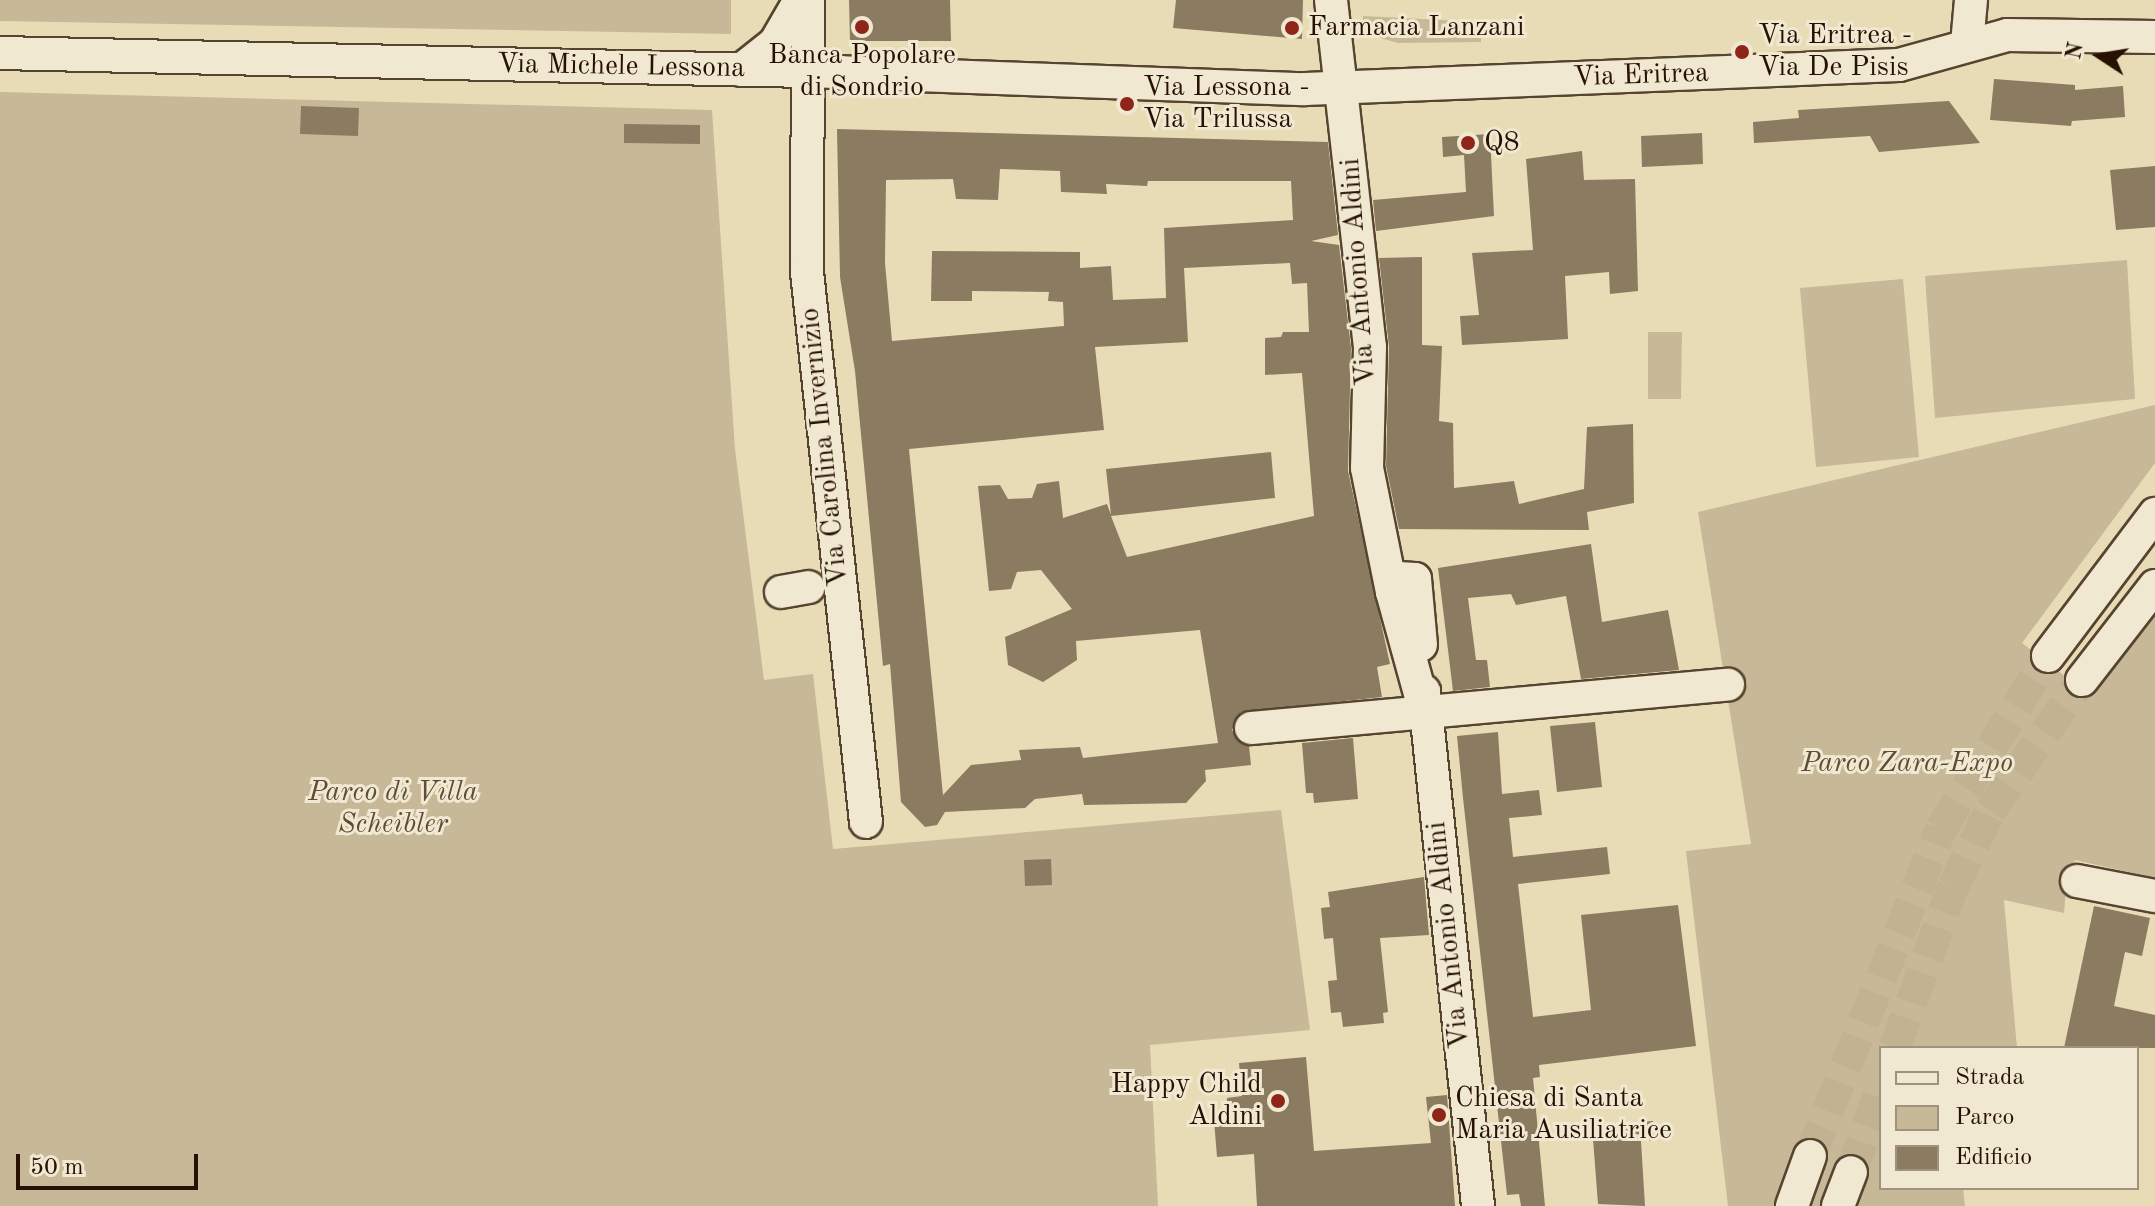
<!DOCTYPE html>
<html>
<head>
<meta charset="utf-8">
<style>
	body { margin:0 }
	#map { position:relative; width:2155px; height:1206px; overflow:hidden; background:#e8dcb6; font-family:"Old Standard TT",serif }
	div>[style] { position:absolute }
	.green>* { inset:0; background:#c7b998 }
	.building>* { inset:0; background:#8b7b60 }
	.minor-tunnel>* { height:32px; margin-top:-16px; transform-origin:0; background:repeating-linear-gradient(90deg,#c1b392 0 32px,transparent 0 48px) }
	.roads { filter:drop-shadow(2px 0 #574430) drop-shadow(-2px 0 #574430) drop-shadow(0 2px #574430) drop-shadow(0 -2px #574430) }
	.minor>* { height:32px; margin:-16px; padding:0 16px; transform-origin:16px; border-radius:16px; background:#f0e8d0 }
	.dots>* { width:22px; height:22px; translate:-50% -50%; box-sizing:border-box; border:4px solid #f0e8d0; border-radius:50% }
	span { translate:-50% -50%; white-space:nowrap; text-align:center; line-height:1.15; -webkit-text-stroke:6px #f0e8d0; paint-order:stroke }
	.poi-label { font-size:28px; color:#271103 }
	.left { translate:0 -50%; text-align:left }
	.right { translate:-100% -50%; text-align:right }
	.street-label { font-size:28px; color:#271103 }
	.park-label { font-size:28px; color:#5f4c37; font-style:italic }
	.legend { position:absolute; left:1879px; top:1046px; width:260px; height:144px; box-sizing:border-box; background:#f0e8d0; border:2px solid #a0927e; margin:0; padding:10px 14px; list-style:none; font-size:24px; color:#271103 }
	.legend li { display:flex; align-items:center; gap:16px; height:40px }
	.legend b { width:40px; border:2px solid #a0927e }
	.north { position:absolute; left:2059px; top:16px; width:80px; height:80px; -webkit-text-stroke:6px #f0e8d0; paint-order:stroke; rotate:282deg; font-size:22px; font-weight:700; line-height:32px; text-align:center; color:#271103 }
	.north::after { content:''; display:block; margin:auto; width:28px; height:36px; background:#271103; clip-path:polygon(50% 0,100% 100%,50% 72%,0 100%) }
	.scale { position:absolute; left:16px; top:1154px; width:182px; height:36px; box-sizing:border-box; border:4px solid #271103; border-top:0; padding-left:10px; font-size:24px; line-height:28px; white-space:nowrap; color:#271103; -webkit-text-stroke:6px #f0e8d0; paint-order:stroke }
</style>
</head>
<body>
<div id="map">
	<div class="green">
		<div style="clip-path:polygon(0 0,731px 0,731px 34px,0 21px)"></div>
		<div style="clip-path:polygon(1363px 16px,1482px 22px,1481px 42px,1398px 43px,1363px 33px)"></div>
		<div style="clip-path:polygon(0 92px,712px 110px,735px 449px,764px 680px,813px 674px,833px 849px,1281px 810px,1310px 1030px,1150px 1045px,1158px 1206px,0 1206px)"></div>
		<div style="clip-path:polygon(2127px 260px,2135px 399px,1935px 418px,1925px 276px)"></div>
		<div style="clip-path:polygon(1903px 279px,1919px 457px,1816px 467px,1800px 288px)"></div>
		<div style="clip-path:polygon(1648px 332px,1682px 332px,1681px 399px,1648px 399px)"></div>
		<div style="clip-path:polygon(2155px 405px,2155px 463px,2022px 643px,2091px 696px,2155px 607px,2155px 878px,2075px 860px,2067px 877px,2064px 913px,2004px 900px,2017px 1048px,1881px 1048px,1881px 1188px,1963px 1188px,1965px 1206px,1728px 1206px,1686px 851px,1751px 844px,1698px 512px)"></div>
	</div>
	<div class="building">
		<div style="clip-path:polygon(849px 0,950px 0,951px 41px,850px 41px)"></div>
		<div style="clip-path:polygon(1176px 0,1303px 0,1302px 39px,1173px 28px)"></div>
		<div style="clip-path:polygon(1994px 79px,2075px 85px,2075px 90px,2123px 86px,2125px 117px,2072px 121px,2071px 126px,1990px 120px)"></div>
		<div style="clip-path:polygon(1949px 101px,1980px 143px,1879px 152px,1870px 136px,1754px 143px,1753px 122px,1799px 118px,1798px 110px)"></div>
		<div style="clip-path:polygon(301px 106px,359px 108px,358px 136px,300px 134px)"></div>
		<div style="clip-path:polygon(624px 124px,700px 125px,700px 144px,624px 143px)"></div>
		<div style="clip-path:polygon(evenodd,837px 129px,1328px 142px,1338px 235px,1311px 241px,1339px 245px,1351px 348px,1348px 471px,1390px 664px,1377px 667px,1382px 697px,1241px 712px,1232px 730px,1249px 746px,1251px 765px,1205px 770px,1206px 781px,1186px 803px,1084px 805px,1082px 794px,1035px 799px,1025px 808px,945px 812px,937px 825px,925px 827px,901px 802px,890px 664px,883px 666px,855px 371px,840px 277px,837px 129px,1000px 169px,1060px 171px,1061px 192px,1107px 194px,1106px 184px,1147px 186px,1148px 181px,1291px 181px,1293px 220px,1164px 228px,1166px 298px,1113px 300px,1111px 266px,1080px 268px,1080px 252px,932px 251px,931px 301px,972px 301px,972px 291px,1049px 292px,1048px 301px,1063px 302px,1064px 326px,892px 341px,885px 263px,886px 180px,953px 179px,956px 199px,998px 200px,1000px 169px,837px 129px,1290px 263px,1292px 284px,1307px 283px,1309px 332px,1283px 332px,1281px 337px,1265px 338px,1265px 375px,1302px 373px,1314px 516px,1127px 557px,1111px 516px,1275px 498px,1271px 452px,1106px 469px,1111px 515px,1107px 504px,1063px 518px,1059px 481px,1037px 484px,1032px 498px,1008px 499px,1000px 485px,978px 486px,989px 591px,1011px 589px,1017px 572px,1041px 570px,1072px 609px,1005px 637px,1008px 665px,1043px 682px,1077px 660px,1076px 641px,1200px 630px,1218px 743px,1083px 758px,1080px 747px,1019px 750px,1021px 760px,971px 765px,943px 795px,909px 449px,1104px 430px,1095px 347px,1188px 342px,1184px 268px,1290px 263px)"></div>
		<div style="clip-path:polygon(1702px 133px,1703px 164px,1642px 167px,1641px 136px)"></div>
		<div style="clip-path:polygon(1490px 134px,1494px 216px,1376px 231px,1373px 200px,1466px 192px,1464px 155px,1443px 157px,1442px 137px)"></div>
		<div style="clip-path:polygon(1582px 151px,1584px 180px,1635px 179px,1638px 291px,1610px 294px,1609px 272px,1565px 276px,1568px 339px,1462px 345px,1460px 316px,1479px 315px,1472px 253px,1533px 250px,1526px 159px)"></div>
		<div style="clip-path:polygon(2155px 166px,2155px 227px,2116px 230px,2110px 170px)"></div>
		<div style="clip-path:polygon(1422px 257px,1422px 345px,1442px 346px,1439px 421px,1453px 423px,1454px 488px,1514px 481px,1519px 504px,1584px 489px,1587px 427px,1633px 424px,1634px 503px,1587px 512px,1589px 530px,1399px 529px,1386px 466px,1389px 347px,1379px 258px)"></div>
		<div style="clip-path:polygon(1591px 544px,1602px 622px,1668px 610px,1679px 670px,1581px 679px,1566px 596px,1516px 605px,1511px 594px,1468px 598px,1476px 660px,1487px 660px,1490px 687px,1453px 691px,1438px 568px)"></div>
		<div style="clip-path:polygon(1595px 722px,1602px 787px,1557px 792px,1550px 726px)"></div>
		<div style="clip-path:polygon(1498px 732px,1502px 794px,1539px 790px,1542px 815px,1509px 818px,1513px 857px,1607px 847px,1610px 874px,1518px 884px,1533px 1017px,1591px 1010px,1581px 915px,1678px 905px,1696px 1046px,1539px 1065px,1540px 1077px,1533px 1078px,1545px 1206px,1521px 1206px,1519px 1194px,1507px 1195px,1463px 798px,1457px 736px)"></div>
		<div style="clip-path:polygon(1353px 738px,1358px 799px,1314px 803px,1313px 793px,1306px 793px,1302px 743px)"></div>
		<div style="clip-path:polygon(1051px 859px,1052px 885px,1025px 886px,1024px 860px)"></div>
		<div style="clip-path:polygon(1424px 877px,1429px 935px,1380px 938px,1388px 1012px,1383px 1013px,1384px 1023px,1343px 1027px,1341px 1012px,1331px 1013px,1328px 981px,1337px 980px,1333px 938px,1324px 939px,1321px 908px,1330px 907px,1328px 892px)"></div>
		<div style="clip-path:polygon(2094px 906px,2150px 918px,2142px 956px,2125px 952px,2114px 1006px,2155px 1015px,2155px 1048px,2064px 1048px)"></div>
		<div style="clip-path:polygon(1306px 1057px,1314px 1151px,1431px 1143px,1426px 1097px,1447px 1095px,1455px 1206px,1257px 1206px,1254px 1154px,1217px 1157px,1214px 1120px,1228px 1119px,1227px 1098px,1242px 1096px,1239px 1063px)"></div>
		<div style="clip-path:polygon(1653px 1121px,1654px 1140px,1641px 1141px,1645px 1206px,1598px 1204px,1592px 1126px)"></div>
	</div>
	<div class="minor-tunnel">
		<div style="left:1895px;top:1048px;width:171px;rotate:-70.2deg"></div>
		<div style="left:1953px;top:887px;width:85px;rotate:-64deg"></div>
		<div style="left:1990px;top:811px;width:160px;rotate:-54.9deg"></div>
		<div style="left:1810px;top:1156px;width:352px;rotate:-68.2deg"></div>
		<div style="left:1941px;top:829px;width:203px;rotate:-58.3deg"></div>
		<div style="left:1851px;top:1172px;width:89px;rotate:-70.3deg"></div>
	</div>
	<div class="roads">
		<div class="minor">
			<div style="left:808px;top:0;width:272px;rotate:90.2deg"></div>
			<div style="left:807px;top:272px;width:553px;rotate:83.88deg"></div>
			<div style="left:1331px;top:0;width:349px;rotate:83.6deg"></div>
			<div style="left:1370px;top:347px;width:121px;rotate:91.4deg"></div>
			<div style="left:1367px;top:468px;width:126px;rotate:78.6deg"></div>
			<div style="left:1392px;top:592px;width:124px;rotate:74.6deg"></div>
			<div style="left:1967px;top:44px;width:44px;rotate:-84.8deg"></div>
			<div style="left:0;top:53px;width:808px;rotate:1.28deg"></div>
			<div style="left:808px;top:71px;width:497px;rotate:2.1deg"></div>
			<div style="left:1305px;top:89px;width:594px;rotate:-2.31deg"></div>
			<div style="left:1899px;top:65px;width:112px;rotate:-15.5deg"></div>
			<div style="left:2007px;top:35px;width:148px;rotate:0.8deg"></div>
			<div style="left:741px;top:70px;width:43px;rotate:-38.5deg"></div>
			<div style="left:775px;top:43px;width:50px;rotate:-59.8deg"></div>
			<div style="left:781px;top:592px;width:28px;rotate:-10deg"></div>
			<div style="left:1392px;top:592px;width:15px;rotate:-67deg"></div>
			<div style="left:1398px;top:578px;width:17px;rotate:3deg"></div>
			<div style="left:1415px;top:579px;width:66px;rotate:84.8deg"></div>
			<div style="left:2048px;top:656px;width:178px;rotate:-53deg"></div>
			<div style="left:2082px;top:680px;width:119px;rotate:-52.2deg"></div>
			<div style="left:1424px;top:691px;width:518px;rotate:84.01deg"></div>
			<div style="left:1251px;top:728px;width:479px;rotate:-5.2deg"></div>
			<div style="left:2077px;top:881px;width:79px;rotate:10.9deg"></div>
			<div style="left:1792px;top:1206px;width:53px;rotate:-70.2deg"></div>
			<div style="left:1838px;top:1206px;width:36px;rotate:-69deg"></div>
		</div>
	</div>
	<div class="dots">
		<div style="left:862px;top:27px;background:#8f2418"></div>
		<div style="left:1292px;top:28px;background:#8f2418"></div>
		<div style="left:1742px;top:52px;background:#8f2418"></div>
		<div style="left:1127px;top:104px;background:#8f2418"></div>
		<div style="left:1468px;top:143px;background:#8f2418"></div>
		<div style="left:1278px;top:1101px;background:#8f2418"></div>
		<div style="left:1439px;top:1115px;background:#8f2418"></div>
	</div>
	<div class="poi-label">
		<span class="left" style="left:1308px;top:28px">Farmacia Lanzani</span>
		<span class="left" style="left:1758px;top:52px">Via Eritrea -<br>Via De Pisis</span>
		<span style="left:862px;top:72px">Banca Popolare<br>di Sondrio</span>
		<span class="left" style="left:1143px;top:104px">Via Lessona -<br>Via Trilussa</span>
		<span class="left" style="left:1484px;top:143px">Q8</span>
		<span class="right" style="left:1262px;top:1101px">Happy Child<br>Aldini</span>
		<span class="left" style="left:1455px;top:1115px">Chiesa di Santa<br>Maria Ausiliatrice</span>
	</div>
	<div class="street-label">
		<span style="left:621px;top:67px;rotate:1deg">Via Michele Lessona</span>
		<span style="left:1641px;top:76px;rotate:-2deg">Via Eritrea</span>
		<span style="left:1359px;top:272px;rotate:-94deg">Via Antonio Aldini</span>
		<span style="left:825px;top:447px;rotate:-96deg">Via Carolina Invernizio</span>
		<span style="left:1449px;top:935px;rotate:-96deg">Via Antonio Aldini</span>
	</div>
	<div class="park-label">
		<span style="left:1907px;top:764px">Parco Zara-Expo</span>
		<span style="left:393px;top:809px">Parco di Villa<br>Scheibler</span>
	</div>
	<ul class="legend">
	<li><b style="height:10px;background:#f0e8d0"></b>Strada</li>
	<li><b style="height:22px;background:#c7b998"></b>Parco</li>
	<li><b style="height:22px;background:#8b7b60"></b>Edificio</li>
	</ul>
	<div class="north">N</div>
	<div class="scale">50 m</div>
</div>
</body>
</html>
